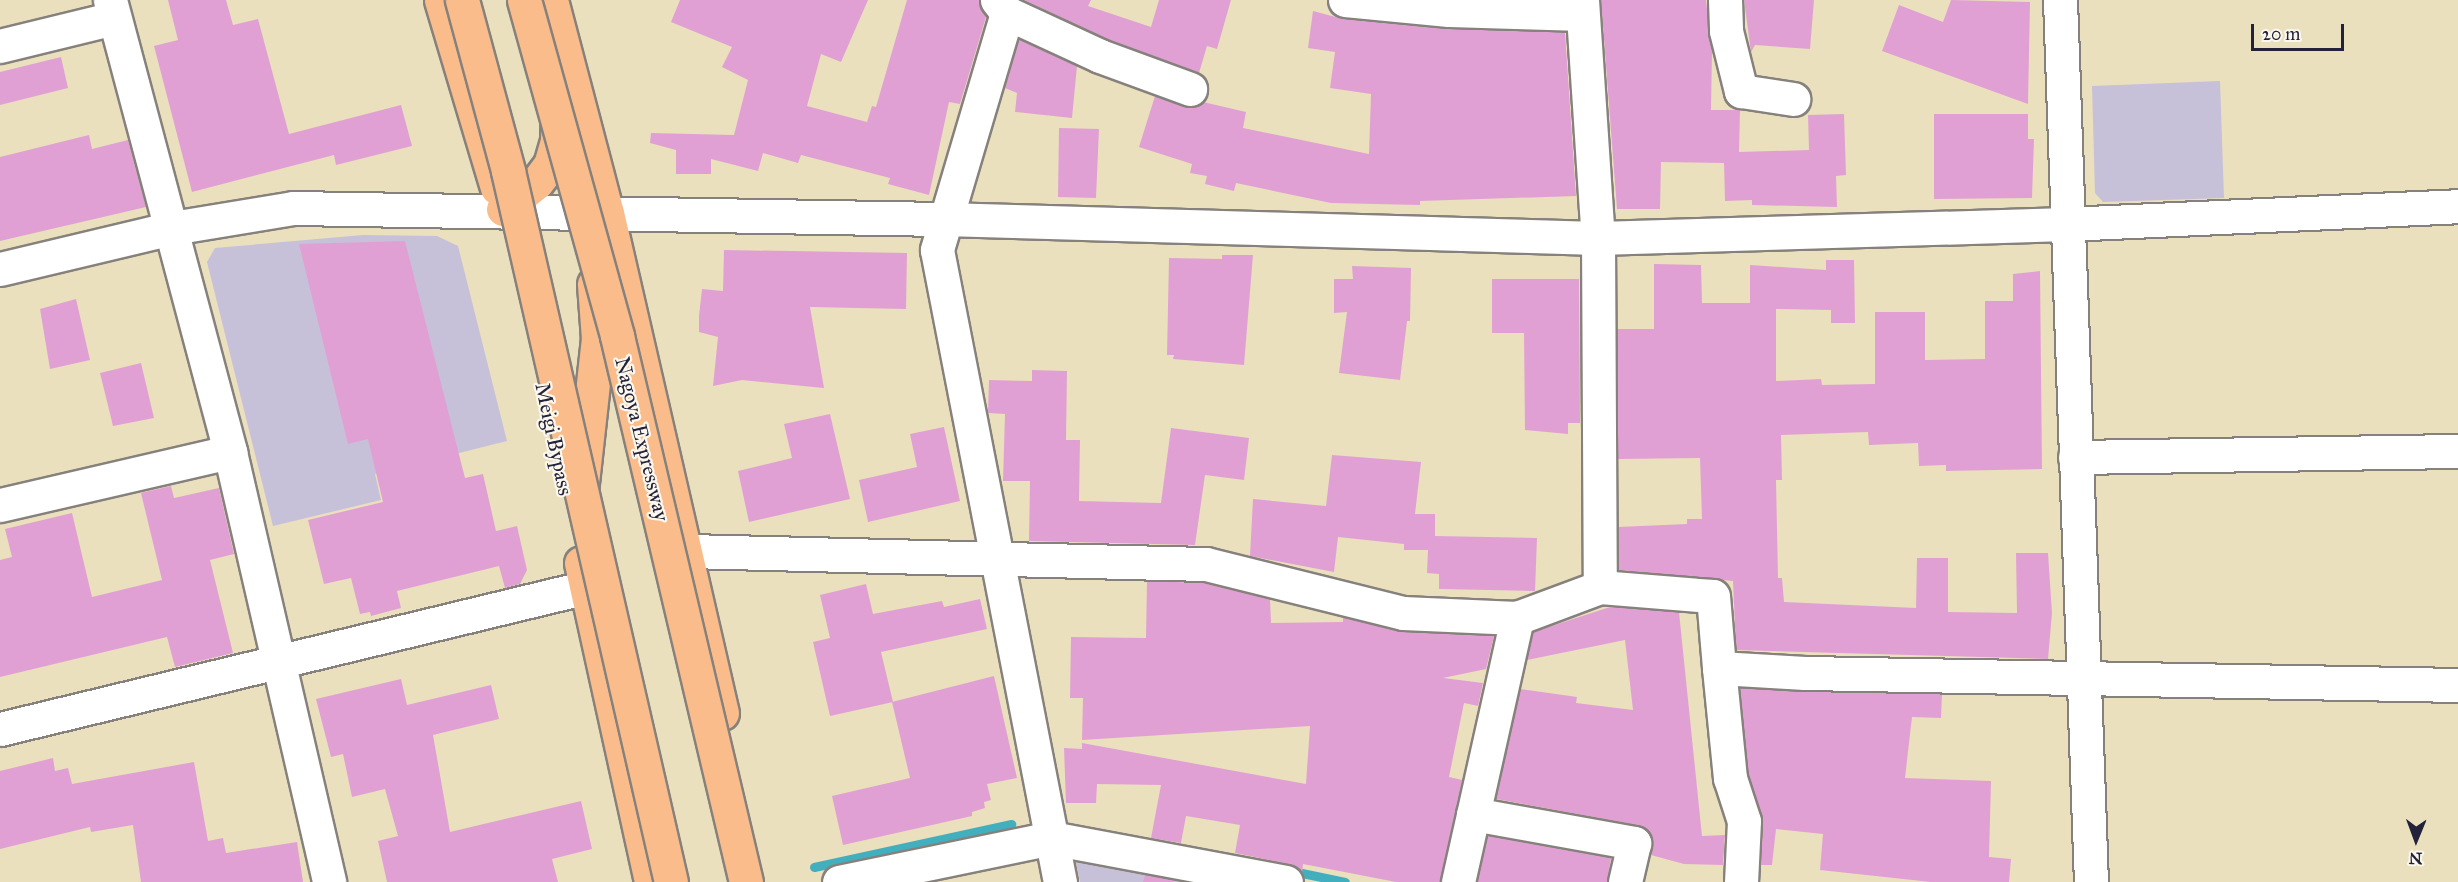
<!DOCTYPE html>
<html>
<head>
<meta charset="utf-8">
<style>
	body { margin:0 }
	#map { position:relative; width:2458px; height:882px; overflow:hidden; background:#eae0bd; font-family:"IM FELL Great Primer",serif }
	div>[style] { position:absolute }
	.industrial>* { inset:0; background:#c7c0d9 }
	.stream>* { height:9px; margin:-4.5px; padding:0 4.5px; transform-origin:4.5px; border-radius:4.5px; background:#42afbf }
	.building>* { inset:0; background:#e1a0d3 }
	.roads { filter:drop-shadow(2px 0 #86817c) drop-shadow(-2px 0 #86817c) drop-shadow(0 2px #86817c) drop-shadow(0 -2px #86817c) }
	.minor>* { height:33px; margin:-16.5px; padding:0 16.5px; transform-origin:16.5px; border-radius:16.5px; background:#fff }
	.highway>* { height:33px; margin:-16.5px; padding:0 16.5px; transform-origin:16.5px; border-radius:16.5px; background:#f9bc8a }
	.bridges { filter:drop-shadow(2px 0 #86817c) drop-shadow(-2px 0 #86817c) drop-shadow(0 2px #86817c) drop-shadow(0 -2px #86817c) }
	.highway-bridge>* { height:33px; margin:-16.5px; padding:0 16.5px; transform-origin:16.5px; border-radius:16.5px; background:#f9bc8a }
	span { translate:-50% -50%; white-space:nowrap; text-align:center; line-height:1.15; -webkit-text-stroke:4.5px #fbf7ec; paint-order:stroke }
	.street-label { font-size:21px; color:#22223b }
	.north { position:absolute; left:2386px; top:810px; width:60px; height:60px; -webkit-text-stroke:4px #fbf7ec; paint-order:stroke; rotate:181deg; font-size:16px; font-weight:700; line-height:24px; text-align:center; color:#22223b }
	.north::after { content:''; display:block; margin:auto; width:21px; height:27px; background:#22223b; clip-path:polygon(50% 0,100% 100%,50% 72%,0 100%) }
	.scale { position:absolute; left:2251px; top:24px; width:93px; height:27px; box-sizing:border-box; border:3px solid #22223b; border-top:0; padding-left:8px; font-size:18px; line-height:21px; white-space:nowrap; color:#22223b; -webkit-text-stroke:4px #fbf7ec; paint-order:stroke }
</style>
</head>
<body>
<div id="map">
	<div class="industrial">
		<div style="clip-path:polygon(2220px 81px,2224px 198px,2103px 202px,2095px 193px,2092px 86px)"></div>
		<div style="clip-path:polygon(363px 235px,437px 236px,458px 246px,507px 441px,375px 474px,381px 500px,273px 526px,207px 262px,215px 248px)"></div>
		<div style="clip-path:polygon(1084px 855px,1209px 882px,1080px 882px,1076px 863px)"></div>
	</div>
	<div class="stream">
		<div style="left:814px;top:867px;width:202px;rotate:-12.3deg"></div>
		<div style="left:1292px;top:871px;width:54px;rotate:11.7deg"></div>
	</div>
	<div class="building">
		<div style="clip-path:polygon(168px 0,226px 0,233px 25px,258px 19px,289px 134px,401px 105px,412px 146px,336px 165px,334px 155px,192px 192px,154px 46px,178px 40px)"></div>
		<div style="clip-path:polygon(680px 0,868px 0,841px 62px,821px 54px,807px 106px,867px 122px,872px 106px,876px 107px,907px 0,979px 0,986px 17px,960px 104px,949px 102px,929px 195px,888px 184px,890px 178px,801px 155px,798px 163px,763px 153px,758px 171px,711px 159px,711px 174px,676px 174px,676px 150px,650px 143px,651px 133px,734px 135px,748px 80px,722px 67px,732px 47px,671px 22px)"></div>
		<div style="clip-path:polygon(1024px 0,1091px 0,1088px 6px,1151px 27px,1159px 0,1231px 0,1217px 49px,1207px 46px,1199px 73px,1107px 39px)"></div>
		<div style="clip-path:polygon(1601px 0,1706px 0,1712px 51px,1711px 110px,1740px 110px,1739px 152px,1809px 150px,1808px 115px,1844px 114px,1846px 175px,1836px 176px,1837px 207px,1752px 205px,1752px 200px,1725px 201px,1724px 163px,1661px 162px,1660px 209px,1617px 209px)"></div>
		<div style="clip-path:polygon(1744px 0,1814px 0,1810px 49px,1755px 45px,1751px 52px)"></div>
		<div style="clip-path:polygon(1951px 0,2030px 2px,2028px 104px,1882px 51px,1899px 5px,1943px 22px)"></div>
		<div style="clip-path:polygon(1313px 11px,1343px 19px,1447px 29px,1565px 32px,1576px 196px,1420px 201px,1420px 205px,1331px 203px,1236px 183px,1234px 191px,1205px 184px,1207px 176px,1190px 173px,1192px 164px,1139px 147px,1155px 96px,1184px 107px,1203px 102px,1246px 112px,1243px 128px,1369px 154px,1371px 94px,1330px 88px,1335px 52px,1308px 48px)"></div>
		<div style="clip-path:polygon(1019px 39px,1077px 66px,1072px 118px,1015px 112px,1017px 93px,1005px 88px)"></div>
		<div style="clip-path:polygon(61px 57px,68px 88px,0 105px,0 72px)"></div>
		<div style="clip-path:polygon(1934px 114px,2028px 114px,2028px 139px,2034px 139px,2032px 198px,1934px 199px)"></div>
		<div style="clip-path:polygon(1059px 128px,1099px 129px,1096px 198px,1058px 197px)"></div>
		<div style="clip-path:polygon(89px 135px,92px 149px,128px 140px,146px 207px,0 241px,0 157px)"></div>
		<div style="clip-path:polygon(405px 241px,465px 478px,483px 474px,496px 531px,517px 526px,527px 570px,520px 584px,505px 588px,499px 566px,397px 591px,401px 608px,371px 616px,370px 612px,360px 614px,351px 578px,324px 584px,308px 520px,383px 502px,368px 439px,348px 444px,299px 244px)"></div>
		<div style="clip-path:polygon(724px 250px,907px 253px,906px 309px,810px 307px,824px 388px,742px 380px,713px 386px,718px 337px,699px 332px,699px 316px,702px 289px,723px 291px)"></div>
		<div style="clip-path:polygon(1222px 255px,1253px 255px,1244px 365px,1173px 359px,1174px 355px,1167px 355px,1169px 258px,1222px 259px)"></div>
		<div style="clip-path:polygon(1826px 260px,1854px 260px,1855px 323px,1831px 323px,1831px 310px,1776px 309px,1776px 381px,1821px 379px,1822px 385px,1875px 384px,1875px 312px,1925px 312px,1925px 360px,1985px 359px,1985px 301px,2013px 301px,2013px 274px,2040px 271px,2042px 469px,1946px 471px,1946px 465px,1919px 466px,1918px 443px,1869px 445px,1868px 432px,1781px 435px,1782px 480px,1776px 480px,1778px 578px,1782px 578px,1784px 602px,1916px 608px,1917px 558px,1948px 558px,1948px 612px,2017px 613px,2016px 553px,2048px 553px,2052px 613px,2048px 659px,1736px 650px,1733px 581px,1619px 570px,1618px 527px,1687px 524px,1687px 519px,1702px 519px,1700px 458px,1618px 459px,1617px 329px,1654px 329px,1654px 264px,1701px 265px,1702px 303px,1750px 303px,1750px 265px,1826px 270px)"></div>
		<div style="clip-path:polygon(1352px 266px,1411px 268px,1410px 321px,1407px 321px,1400px 380px,1339px 373px,1347px 312px,1334px 313px,1334px 279px,1353px 279px)"></div>
		<div style="clip-path:polygon(1492px 279px,1579px 279px,1580px 423px,1568px 423px,1568px 434px,1525px 430px,1524px 333px,1492px 333px)"></div>
		<div style="clip-path:polygon(76px 299px,90px 360px,50px 369px,40px 309px)"></div>
		<div style="clip-path:polygon(141px 363px,154px 418px,113px 426px,100px 373px)"></div>
		<div style="clip-path:polygon(1032px 370px,1067px 371px,1066px 440px,1080px 440px,1079px 501px,1161px 503px,1171px 428px,1249px 438px,1244px 480px,1205px 475px,1195px 545px,1029px 541px,1030px 481px,1003px 481px,1005px 414px,988px 413px,989px 380px,1032px 381px)"></div>
		<div style="clip-path:polygon(830px 414px,850px 499px,749px 522px,738px 471px,792px 458px,784px 424px)"></div>
		<div style="clip-path:polygon(944px 427px,960px 501px,868px 522px,859px 480px,917px 467px,910px 434px)"></div>
		<div style="clip-path:polygon(1332px 455px,1421px 462px,1415px 514px,1435px 514px,1435px 536px,1537px 538px,1535px 591px,1439px 589px,1439px 574px,1427px 573px,1428px 550px,1404px 550px,1404px 544px,1338px 537px,1334px 572px,1250px 556px,1253px 499px,1326px 506px)"></div>
		<div style="clip-path:polygon(171px 486px,174px 498px,219px 488px,234px 554px,210px 560px,233px 653px,175px 667px,167px 637px,0 677px,0 560px,12px 557px,5px 529px,72px 513px,92px 597px,162px 580px,141px 493px)"></div>
		<div style="clip-path:polygon(1147px 581px,1203px 583px,1270px 599px,1271px 623px,1343px 622px,1343px 617px,1402px 632px,1494px 636px,1486px 669px,1443px 678px,1483px 683px,1478px 706px,1464px 703px,1449px 777px,1462px 780px,1440px 882px,1396px 882px,1303px 864px,1302px 874px,1289px 864px,1235px 853px,1240px 825px,1186px 816px,1181px 843px,1151px 838px,1161px 785px,1097px 784px,1096px 803px,1066px 803px,1064px 748px,1082px 749px,1082px 743px,1306px 784px,1310px 726px,1082px 740px,1083px 698px,1070px 698px,1071px 637px,1146px 638px)"></div>
		<div style="clip-path:polygon(866px 584px,873px 614px,942px 601px,944px 607px,980px 599px,987px 629px,881px 652px,893px 702px,830px 716px,813px 642px,830px 638px,820px 595px)"></div>
		<div style="clip-path:polygon(1610px 607px,1679px 612px,1702px 836px,1725px 835px,1723px 865px,1684px 864px,1651px 855px,1652px 837px,1637px 825px,1496px 799px,1520px 689px,1577px 697px,1576px 703px,1633px 710px,1625px 640px,1527px 660px,1533px 632px)"></div>
		<div style="clip-path:polygon(994px 676px,1017px 778px,987px 784px,991px 800px,984px 802px,985px 808px,972px 812px,972px 816px,843px 845px,832px 796px,910px 778px,892px 702px)"></div>
		<div style="clip-path:polygon(401px 679px,407px 705px,491px 685px,499px 719px,433px 735px,450px 832px,581px 801px,592px 849px,552px 859px,558px 882px,387px 882px,378px 841px,398px 836px,385px 789px,352px 797px,343px 754px,331px 757px,316px 699px)"></div>
		<div style="clip-path:polygon(1740px 688px,1942px 694px,1941px 718px,1912px 717px,1905px 778px,1991px 781px,1989px 857px,2011px 859px,2009px 882px,1931px 882px,1820px 870px,1823px 834px,1776px 829px,1772px 865px,1761px 865px,1763px 822px,1748px 774px)"></div>
		<div style="clip-path:polygon(53px 758px,55px 771px,68px 768px,72px 784px,194px 762px,208px 841px,223px 838px,226px 853px,297px 842px,303px 882px,141px 882px,133px 825px,91px 832px,90px 827px,0 849px,0 771px)"></div>
		<div style="clip-path:polygon(1488px 836px,1611px 858px,1607px 882px,1477px 882px)"></div>
		<div style="clip-path:polygon(1145px 875px,1174px 880px,1173px 882px,1143px 882px)"></div>
	</div>
	<div class="roads">
		<div class="minor">
			<div style="left:110px;top:0;width:468px;rotate:75.1deg"></div>
			<div style="left:230px;top:452px;width:441px;rotate:77deg"></div>
			<div style="left:997px;top:0;width:16px;rotate:52deg"></div>
			<div style="left:1007px;top:13px;width:247px;rotate:106.5deg"></div>
			<div style="left:937px;top:250px;width:644px;rotate:78.99deg"></div>
			<div style="left:1345px;top:0;width:104px;rotate:5.5deg"></div>
			<div style="left:1449px;top:10px;width:133px;rotate:1.7deg"></div>
			<div style="left:1582px;top:0;width:239px;rotate:86.2deg"></div>
			<div style="left:1598px;top:238px;width:349px;rotate:89.7deg"></div>
			<div style="left:1725px;top:0;width:31px;rotate:88deg"></div>
			<div style="left:1726px;top:31px;width:62px;rotate:76deg"></div>
			<div style="left:1741px;top:91px;width:53px;rotate:8.7deg"></div>
			<div style="left:2060px;top:0;width:883px;rotate:87.99deg"></div>
			<div style="left:1007px;top:13px;width:102px;rotate:24.8deg"></div>
			<div style="left:1100px;top:56px;width:96px;rotate:20.1deg"></div>
			<div style="left:0;top:46px;width:117px;rotate:-13.8deg"></div>
			<div style="left:0;top:269px;width:177px;rotate:-13.4deg"></div>
			<div style="left:172px;top:228px;width:123px;rotate:-9.4deg"></div>
			<div style="left:293px;top:208px;width:651px;rotate:0.97deg"></div>
			<div style="left:944px;top:219px;width:654px;rotate:1.66deg"></div>
			<div style="left:1598px;top:238px;width:468px;rotate:-1.7deg"></div>
			<div style="left:2066px;top:224px;width:392px;rotate:-2.6deg"></div>
			<div style="left:2075px;top:457px;width:383px;rotate:-0.9deg"></div>
			<div style="left:0;top:505px;width:236px;rotate:-13deg"></div>
			<div style="left:688px;top:551px;width:518px;rotate:1.44deg"></div>
			<div style="left:1206px;top:564px;width:203px;rotate:14deg"></div>
			<div style="left:1403px;top:613px;width:114px;rotate:2.5deg"></div>
			<div style="left:1517px;top:618px;width:89px;rotate:-20.5deg"></div>
			<div style="left:1600px;top:587px;width:113px;rotate:4.6deg"></div>
			<div style="left:1713px;top:596px;width:72px;rotate:85.2deg"></div>
			<div style="left:1719px;top:668px;width:86px;rotate:3.3deg"></div>
			<div style="left:1805px;top:673px;width:653px;rotate:1.05deg"></div>
			<div style="left:1719px;top:668px;width:111px;rotate:84.3deg"></div>
			<div style="left:1730px;top:778px;width:45px;rotate:72deg"></div>
			<div style="left:1744px;top:821px;width:61px;rotate:92.8deg"></div>
			<div style="left:0;top:729px;width:604px;rotate:-13.6deg"></div>
			<div style="left:1473px;top:814px;width:164px;rotate:10.2deg"></div>
			<div style="left:1634px;top:843px;width:40px;rotate:103deg"></div>
			<div style="left:839px;top:882px;width:217px;rotate:-11.7deg"></div>
			<div style="left:1051px;top:838px;width:239px;rotate:10.6deg"></div>
			<div style="left:1458px;top:882px;width:271px;rotate:-77.4deg"></div>
		</div>
		<div class="highway">
			<div style="left:441px;top:0;width:196px;rotate:73.4deg"></div>
			<div style="left:551px;top:0;width:220px;rotate:75.3deg"></div>
			<div style="left:607px;top:213px;width:513px;rotate:77.05deg"></div>
			<div style="left:503px;top:209px;width:43px;rotate:-38.5deg"></div>
			<div style="left:537px;top:182px;width:21px;rotate:-53deg"></div>
			<div style="left:550px;top:165px;width:26px;rotate:-74deg"></div>
			<div style="left:557px;top:140px;width:25px;rotate:-88deg"></div>
			<div style="left:582px;top:483px;width:145px;rotate:-83.7deg"></div>
			<div style="left:598px;top:339px;width:55px;rotate:-94.2deg"></div>
			<div style="left:581px;top:563px;width:327px;rotate:77.6deg"></div>
		</div>
	</div>
	<div class="bridges">
		<div class="highway-bridge">
			<div style="left:462px;top:0;width:177px;rotate:74.9deg"></div>
			<div style="left:508px;top:171px;width:729px;rotate:77.09deg"></div>
			<div style="left:524px;top:0;width:349px;rotate:74.5deg"></div>
			<div style="left:617px;top:336px;width:561px;rotate:76.71deg"></div>
		</div>
	</div>
	<div class="street-label">
		<span style="left:554px;top:439px;rotate:78deg">Meigi Bypass</span>
		<span style="left:642px;top:439px;rotate:76deg">Nagoya Expressway</span>
	</div>
	<div class="north">N</div>
	<div class="scale">20 m</div>
</div>
</body>
</html>
